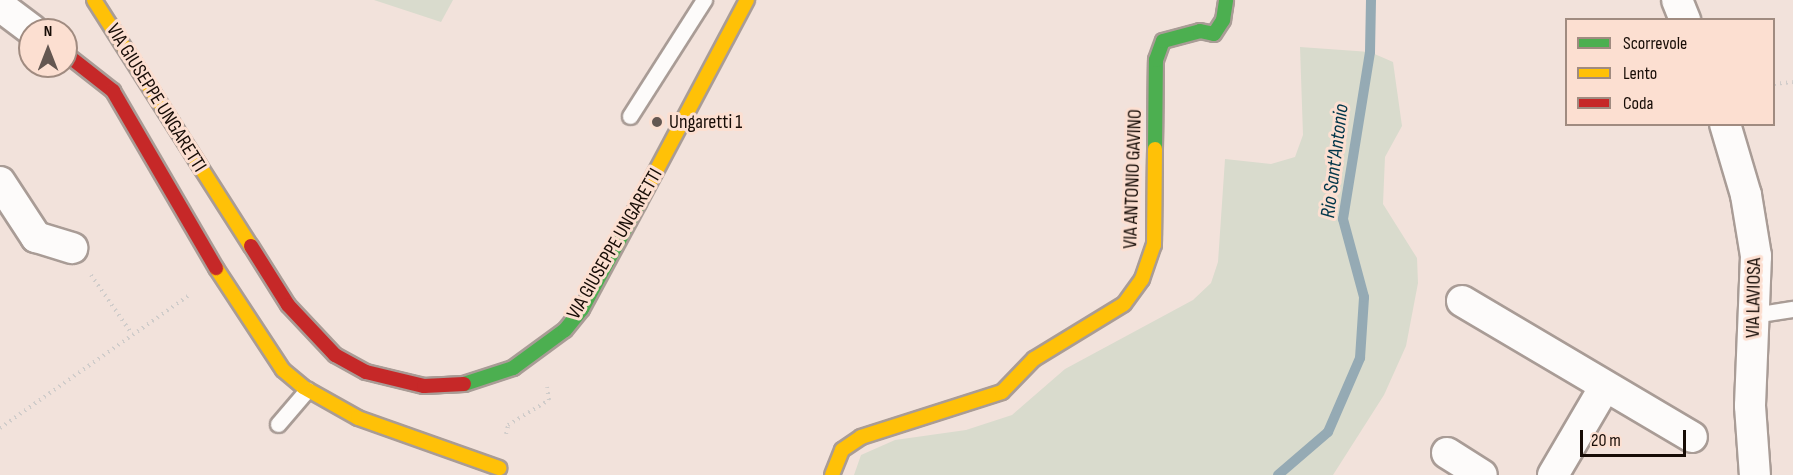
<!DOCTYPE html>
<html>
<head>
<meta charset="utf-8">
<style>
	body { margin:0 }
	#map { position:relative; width:1793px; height:475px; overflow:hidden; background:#f2e2db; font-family:"Sofia Sans Condensed",sans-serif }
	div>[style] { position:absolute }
	.green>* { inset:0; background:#d9dbcd }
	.stream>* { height:10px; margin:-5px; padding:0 5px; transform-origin:5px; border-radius:5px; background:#95aab4 }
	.path>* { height:4px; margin-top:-2px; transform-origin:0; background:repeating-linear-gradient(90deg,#d0ccca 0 1.5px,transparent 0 6px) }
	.roads { filter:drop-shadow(2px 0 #a99c96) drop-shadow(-2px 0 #a99c96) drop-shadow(0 2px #a99c96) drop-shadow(0 -2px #a99c96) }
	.lane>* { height:15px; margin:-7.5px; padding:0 7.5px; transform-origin:7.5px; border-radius:7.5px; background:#fdfbfa }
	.street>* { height:30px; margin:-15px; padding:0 15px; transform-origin:15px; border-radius:15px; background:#fdfbfa }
	.fast>* { height:14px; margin:-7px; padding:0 7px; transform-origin:7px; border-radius:7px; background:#4caf50 }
	.slow>* { height:14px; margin:-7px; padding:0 7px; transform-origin:7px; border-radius:7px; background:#ffc107 }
	.jam>* { height:14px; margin:-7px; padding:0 7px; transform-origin:7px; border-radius:7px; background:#c62828 }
	.dots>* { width:16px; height:16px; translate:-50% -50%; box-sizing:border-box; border:3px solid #fcdfd1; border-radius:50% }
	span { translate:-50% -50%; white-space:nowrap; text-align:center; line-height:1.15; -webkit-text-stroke:6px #fcdfd1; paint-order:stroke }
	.street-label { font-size:20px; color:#170c06 }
	.poi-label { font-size:20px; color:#170c06 }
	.left { translate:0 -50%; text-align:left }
	.water-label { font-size:21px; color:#003549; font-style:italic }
	.legend { position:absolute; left:1565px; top:18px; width:210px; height:108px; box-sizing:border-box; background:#fcdfd1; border:2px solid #a08b80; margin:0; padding:8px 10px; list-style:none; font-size:18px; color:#170c06 }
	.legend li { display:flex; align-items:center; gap:12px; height:30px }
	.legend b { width:30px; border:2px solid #a08b80 }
	.north { position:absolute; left:18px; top:18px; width:60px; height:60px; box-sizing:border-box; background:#fcdfd1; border:2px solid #a08b80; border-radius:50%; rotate:0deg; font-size:16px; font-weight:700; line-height:24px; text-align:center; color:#170c06 }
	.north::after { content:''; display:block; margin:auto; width:21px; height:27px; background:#645751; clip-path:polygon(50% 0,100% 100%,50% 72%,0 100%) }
	.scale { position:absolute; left:1580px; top:430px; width:106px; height:27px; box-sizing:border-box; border:3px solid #170c06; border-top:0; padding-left:8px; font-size:18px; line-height:21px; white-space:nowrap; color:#170c06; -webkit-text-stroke:4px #fcdfd1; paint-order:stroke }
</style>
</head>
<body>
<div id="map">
	<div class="green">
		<div style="clip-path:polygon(374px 0,453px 0,441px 22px)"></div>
		<div style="clip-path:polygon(1300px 47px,1370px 52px,1393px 62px,1402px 126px,1385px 157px,1383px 204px,1417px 258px,1418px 283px,1406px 346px,1384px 395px,1333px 475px,854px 475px,861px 455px,895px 440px,966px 430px,1012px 415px,1065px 369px,1193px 300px,1211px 283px,1218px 262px,1225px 159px,1271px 164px,1295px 157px,1303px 135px)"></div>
	</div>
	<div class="stream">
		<div style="left:1278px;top:475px;width:66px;rotate:-40.7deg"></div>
		<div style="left:1328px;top:432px;width:81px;rotate:-66.6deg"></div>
		<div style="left:1360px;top:358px;width:61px;rotate:-86.2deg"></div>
		<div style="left:1364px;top:297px;width:81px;rotate:-105.1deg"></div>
		<div style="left:1343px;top:219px;width:169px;rotate:-80.8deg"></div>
		<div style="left:1370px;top:52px;width:52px;rotate:-88.9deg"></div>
	</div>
	<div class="path">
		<div style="left:1774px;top:84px;width:19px;rotate:-6deg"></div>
		<div style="left:91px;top:275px;width:72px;rotate:55.2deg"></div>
		<div style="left:0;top:428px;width:233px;rotate:-35.1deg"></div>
		<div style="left:506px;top:434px;width:9px;rotate:-77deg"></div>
		<div style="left:508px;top:425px;width:48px;rotate:-31.4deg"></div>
		<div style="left:549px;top:400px;width:13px;rotate:-99deg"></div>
	</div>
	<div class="roads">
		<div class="lane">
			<div style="left:630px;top:116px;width:138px;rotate:-57.5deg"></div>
			<div style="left:1754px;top:315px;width:39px;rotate:-9deg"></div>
			<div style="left:278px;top:424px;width:45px;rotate:-49.5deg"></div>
		</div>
		<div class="street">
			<div style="left:1677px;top:0;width:22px;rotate:68deg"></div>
			<div style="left:0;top:6px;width:40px;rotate:37deg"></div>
			<div style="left:1725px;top:124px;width:74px;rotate:73.5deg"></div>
			<div style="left:1746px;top:195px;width:62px;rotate:80.7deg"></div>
			<div style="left:1756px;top:256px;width:150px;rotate:92.3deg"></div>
			<div style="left:1750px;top:406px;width:69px;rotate:85.9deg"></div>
			<div style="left:0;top:182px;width:66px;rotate:56.8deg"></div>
			<div style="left:36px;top:237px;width:38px;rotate:17deg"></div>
			<div style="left:1462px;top:301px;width:267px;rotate:30.6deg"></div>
			<div style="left:1447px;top:453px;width:41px;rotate:32.2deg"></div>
			<div style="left:1553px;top:475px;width:101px;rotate:-59.6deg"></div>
		</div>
		<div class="fast">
			<div style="left:1155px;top:149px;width:89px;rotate:-89.4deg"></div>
			<div style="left:1156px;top:60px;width:20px;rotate:-70deg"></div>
			<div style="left:1163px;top:41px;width:38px;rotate:-15deg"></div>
			<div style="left:1200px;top:31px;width:14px;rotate:12deg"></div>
			<div style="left:1214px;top:34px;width:17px;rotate:-57deg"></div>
			<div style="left:1223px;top:20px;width:20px;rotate:-81deg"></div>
			<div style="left:464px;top:384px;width:52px;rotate:-18.1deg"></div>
			<div style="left:513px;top:368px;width:64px;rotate:-36.2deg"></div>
			<div style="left:565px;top:330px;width:27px;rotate:-51deg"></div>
			<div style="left:582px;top:309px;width:120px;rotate:-61.7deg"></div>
		</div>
		<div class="slow">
			<div style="left:94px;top:0;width:292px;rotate:57.5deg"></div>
			<div style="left:639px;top:203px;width:230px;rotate:-62deg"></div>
			<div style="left:216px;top:268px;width:122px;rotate:56.7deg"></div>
			<div style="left:283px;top:370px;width:26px;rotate:40deg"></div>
			<div style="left:303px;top:387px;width:63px;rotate:29.4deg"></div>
			<div style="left:358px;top:418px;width:150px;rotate:19.5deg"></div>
			<div style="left:832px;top:475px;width:27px;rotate:-68deg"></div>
			<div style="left:842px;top:450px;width:23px;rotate:-34deg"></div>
			<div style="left:861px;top:437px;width:148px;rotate:-17.7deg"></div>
			<div style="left:1002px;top:392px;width:46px;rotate:-45.9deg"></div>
			<div style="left:1034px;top:359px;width:105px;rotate:-31.4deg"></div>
			<div style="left:1124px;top:304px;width:31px;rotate:-54deg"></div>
			<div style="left:1142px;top:279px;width:36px;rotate:-71deg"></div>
			<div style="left:1154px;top:245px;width:96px;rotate:-89.4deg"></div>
		</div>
		<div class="jam">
			<div style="left:66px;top:54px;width:60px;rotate:38.2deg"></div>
			<div style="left:113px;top:91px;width:205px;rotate:59.8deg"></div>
			<div style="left:251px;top:246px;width:70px;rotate:57.9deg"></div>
			<div style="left:288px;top:305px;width:69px;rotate:46.8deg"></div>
			<div style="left:335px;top:355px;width:35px;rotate:29deg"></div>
			<div style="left:366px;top:372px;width:60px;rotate:13.6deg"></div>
			<div style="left:424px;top:386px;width:40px;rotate:-2.9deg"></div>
		</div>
	</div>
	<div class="dots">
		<div style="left:657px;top:122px;background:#645751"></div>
	</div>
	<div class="street-label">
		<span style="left:156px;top:98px;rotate:58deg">VIA GIUSEPPE UNGARETTI</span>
		<span style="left:1133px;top:179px;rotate:-88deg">VIA ANTONIO GAVINO</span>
		<span style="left:615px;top:244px;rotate:-60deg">VIA GIUSEPPE UNGARETTI</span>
		<span style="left:1754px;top:298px;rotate:-89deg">VIA LAVIOSA</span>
	</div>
	<div class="poi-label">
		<span class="left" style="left:669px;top:122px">Ungaretti 1</span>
	</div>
	<div class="water-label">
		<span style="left:1335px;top:161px;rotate:-83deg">Rio Sant'Antonio</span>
	</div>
	<ul class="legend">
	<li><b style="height:8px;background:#4caf50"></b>Scorrevole</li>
	<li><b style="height:8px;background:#ffc107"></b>Lento</li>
	<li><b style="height:8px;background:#c62828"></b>Coda</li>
	</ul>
	<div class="north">N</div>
	<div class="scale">20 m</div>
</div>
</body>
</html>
